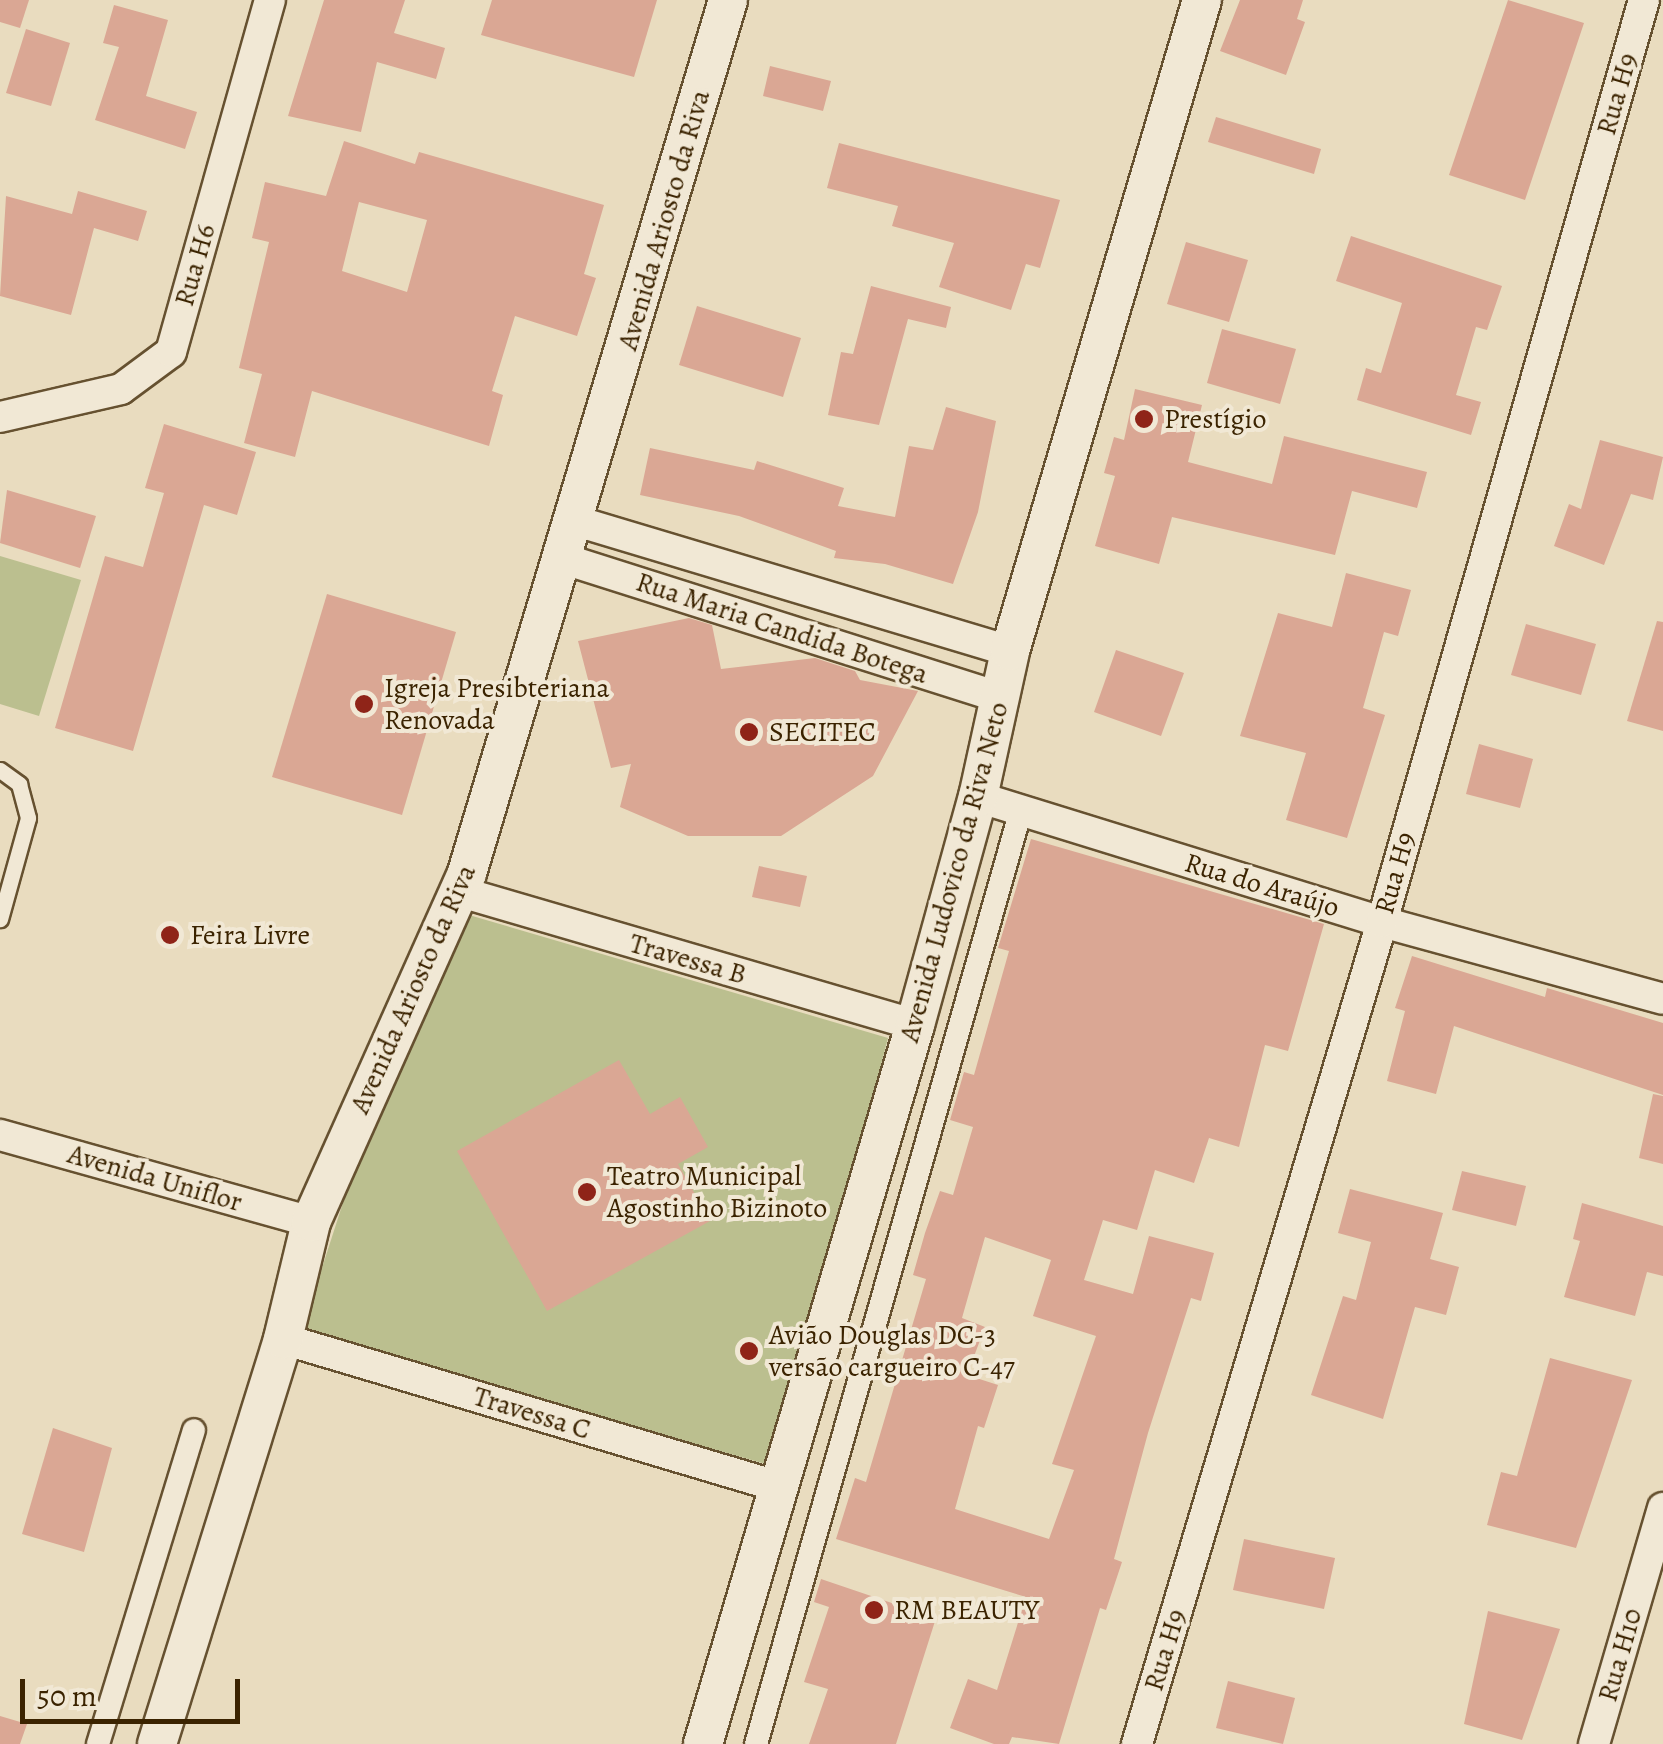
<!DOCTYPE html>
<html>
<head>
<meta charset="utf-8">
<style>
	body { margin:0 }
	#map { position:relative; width:1663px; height:1744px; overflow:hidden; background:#e9dcbf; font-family:Alegreya,serif }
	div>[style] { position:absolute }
	.green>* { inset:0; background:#bbbf8f }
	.building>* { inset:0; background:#daa794 }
	.roads { filter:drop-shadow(2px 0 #665130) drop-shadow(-2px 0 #665130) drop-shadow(0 2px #665130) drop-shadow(0 -2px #665130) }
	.service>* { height:15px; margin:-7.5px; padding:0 7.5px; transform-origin:7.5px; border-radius:7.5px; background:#f1e8d5 }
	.pedestrian>* { height:22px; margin:-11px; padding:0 11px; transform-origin:11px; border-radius:11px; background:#f1e8d5 }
	.minor>* { height:30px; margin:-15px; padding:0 15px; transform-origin:15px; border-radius:15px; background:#f1e8d5 }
	.tertiary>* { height:38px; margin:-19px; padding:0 19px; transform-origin:19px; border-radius:19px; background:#f1e8d5 }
	.dots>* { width:28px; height:28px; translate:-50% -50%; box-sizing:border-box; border:5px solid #f1e8d5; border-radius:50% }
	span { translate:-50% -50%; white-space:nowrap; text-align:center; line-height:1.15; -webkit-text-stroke:8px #f1e8d5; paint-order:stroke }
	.street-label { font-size:28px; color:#3b2300 }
	.poi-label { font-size:28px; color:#3b2300 }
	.left { translate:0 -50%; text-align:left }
	.scale { position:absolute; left:20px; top:1679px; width:220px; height:45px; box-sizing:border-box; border:5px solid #3b2300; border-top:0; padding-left:12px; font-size:30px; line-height:35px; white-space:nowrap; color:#3b2300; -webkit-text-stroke:8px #f1e8d5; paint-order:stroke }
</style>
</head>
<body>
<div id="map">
	<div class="green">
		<div style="clip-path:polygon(0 556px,81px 580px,39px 716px,0 704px)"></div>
		<div style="clip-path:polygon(469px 915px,888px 1038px,776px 1467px,301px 1333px,360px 1150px,405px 1039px)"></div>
	</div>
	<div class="building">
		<div style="clip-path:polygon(0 0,29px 0,20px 28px,0 22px)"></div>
		<div style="clip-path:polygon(324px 0,405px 0,394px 33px,445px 48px,436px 79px,377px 62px,361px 132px,288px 116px)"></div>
		<div style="clip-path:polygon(492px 0,657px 0,634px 77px,481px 35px)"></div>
		<div style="clip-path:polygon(1240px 0,1303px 0,1297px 19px,1305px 22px,1286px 75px,1220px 51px)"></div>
		<div style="clip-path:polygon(1508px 0,1584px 23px,1525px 200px,1449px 175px)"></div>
		<div style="clip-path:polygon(114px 5px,168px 20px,146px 96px,197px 112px,185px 149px,95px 120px,119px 47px,103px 43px)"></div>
		<div style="clip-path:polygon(26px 29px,70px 43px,51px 106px,6px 93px)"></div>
		<div style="clip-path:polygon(770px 66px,831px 81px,823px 111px,763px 96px)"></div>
		<div style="clip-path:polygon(1216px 117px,1321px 149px,1314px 174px,1208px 142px)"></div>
		<div style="clip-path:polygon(evenodd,344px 141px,415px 164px,419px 152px,604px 205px,584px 274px,596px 278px,577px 336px,515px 316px,492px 391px,503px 395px,489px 446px,312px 391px,295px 457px,244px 443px,262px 374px,239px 368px,269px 242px,252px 238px,265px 182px,326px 196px,344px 141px,359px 202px,427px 220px,407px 292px,342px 271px,359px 202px)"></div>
		<div style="clip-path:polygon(839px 143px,1060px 200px,1040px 268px,1026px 264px,1011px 310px,939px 287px,954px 243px,892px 226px,898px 206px,827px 188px)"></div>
		<div style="clip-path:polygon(78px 191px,147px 211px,138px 241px,94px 228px,71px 315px,0 296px,6px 196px,72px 214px)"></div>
		<div style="clip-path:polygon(1351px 236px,1502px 286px,1487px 330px,1476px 327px,1456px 395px,1481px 402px,1471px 435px,1357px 400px,1366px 368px,1381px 373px,1402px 303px,1336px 281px)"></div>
		<div style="clip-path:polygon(1186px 242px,1248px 260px,1229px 322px,1167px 304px)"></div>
		<div style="clip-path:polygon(871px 286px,951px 307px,946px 328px,908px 319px,879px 425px,828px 415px,841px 352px,853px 354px)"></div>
		<div style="clip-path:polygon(697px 306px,801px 338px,783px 397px,679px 365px)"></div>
		<div style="clip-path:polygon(1222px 329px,1296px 349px,1280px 404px,1207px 383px)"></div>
		<div style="clip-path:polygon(1135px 389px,1202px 405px,1188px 462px,1272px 484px,1284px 436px,1427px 472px,1417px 508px,1352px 491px,1335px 555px,1172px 517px,1159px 564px,1095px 546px,1115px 476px,1104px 473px,1114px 437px,1124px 440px)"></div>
		<div style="clip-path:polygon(946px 407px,996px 421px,978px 512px,953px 584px,885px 564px,834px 558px,836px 551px,739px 516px,640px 495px,650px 448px,754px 470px,757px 461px,844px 488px,838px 506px,895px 517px,909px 446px,933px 450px)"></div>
		<div style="clip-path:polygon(164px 424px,256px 452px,237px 515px,204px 505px,133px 751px,55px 728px,105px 556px,143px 567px,164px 493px,145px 488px)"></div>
		<div style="clip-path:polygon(1600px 440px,1663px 457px,1653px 500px,1631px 494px,1604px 565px,1554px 546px,1569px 504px,1581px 509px)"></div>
		<div style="clip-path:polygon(7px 490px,96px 516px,80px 568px,0 543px)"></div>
		<div style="clip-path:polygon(1346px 573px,1411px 590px,1398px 636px,1384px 632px,1363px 708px,1385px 715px,1347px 838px,1286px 820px,1306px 753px,1240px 736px,1278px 613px,1332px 627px)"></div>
		<div style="clip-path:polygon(327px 594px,456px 632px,402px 815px,272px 777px)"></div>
		<div style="clip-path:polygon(689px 618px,712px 625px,721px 669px,815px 658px,855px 671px,860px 680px,918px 691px,873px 776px,781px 836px,688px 836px,620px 807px,631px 764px,611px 768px,578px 641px)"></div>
		<div style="clip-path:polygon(1657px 621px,1663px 622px,1663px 731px,1627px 721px)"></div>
		<div style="clip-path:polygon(1526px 624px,1596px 644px,1581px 695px,1511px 675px)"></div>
		<div style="clip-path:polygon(1116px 650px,1184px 673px,1161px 736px,1094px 712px)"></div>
		<div style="clip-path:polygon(1479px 744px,1533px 759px,1520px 808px,1466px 794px)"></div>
		<div style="clip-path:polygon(evenodd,1031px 839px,1324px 924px,1288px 1051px,1265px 1045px,1239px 1147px,1209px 1138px,1194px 1183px,1155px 1170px,1137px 1230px,1103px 1220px,1084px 1280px,1133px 1294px,1149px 1236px,1214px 1253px,1201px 1301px,1191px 1298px,1148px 1433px,1114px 1559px,1122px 1562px,1106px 1610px,1100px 1608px,1059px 1744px,1012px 1737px,1009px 1744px,994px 1744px,950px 1728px,968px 1679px,997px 1690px,1026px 1597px,836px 1539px,855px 1478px,866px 1482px,926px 1279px,913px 1275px,925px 1233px,940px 1191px,953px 1195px,973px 1127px,950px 1120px,964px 1072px,974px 1075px,1009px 951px,998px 948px,1031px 839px,985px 1237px,1051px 1260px,1033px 1316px,1096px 1336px,1052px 1464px,1074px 1470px,1049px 1539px,955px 1509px,978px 1426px,984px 1428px,998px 1385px,967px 1375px,985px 1327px,962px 1318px,985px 1237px)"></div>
		<div style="clip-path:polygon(759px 866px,807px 876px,800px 907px,752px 897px)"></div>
		<div style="clip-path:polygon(1412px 956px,1545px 997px,1547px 988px,1663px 1023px,1663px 1095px,1454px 1026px,1436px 1094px,1387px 1081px,1405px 1011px,1395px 1008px)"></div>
		<div style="clip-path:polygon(619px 1060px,650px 1114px,680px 1097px,708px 1147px,678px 1164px,710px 1221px,547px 1311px,457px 1151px)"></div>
		<div style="clip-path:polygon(1653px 1094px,1663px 1096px,1663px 1164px,1639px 1158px)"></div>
		<div style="clip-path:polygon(1462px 1171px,1526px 1186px,1516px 1226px,1452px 1210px)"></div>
		<div style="clip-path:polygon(1350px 1189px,1443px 1213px,1430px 1259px,1459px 1267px,1446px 1315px,1415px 1307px,1383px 1419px,1311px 1395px,1343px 1296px,1356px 1300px,1371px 1242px,1338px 1233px)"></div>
		<div style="clip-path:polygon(1582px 1203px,1663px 1226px,1663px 1276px,1647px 1272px,1635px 1316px,1564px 1297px,1580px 1241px,1573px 1239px)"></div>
		<div style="clip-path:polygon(1550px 1358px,1632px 1380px,1576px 1548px,1487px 1525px,1501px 1472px,1517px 1476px)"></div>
		<div style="clip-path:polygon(53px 1428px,112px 1448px,84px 1552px,22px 1534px)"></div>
		<div style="clip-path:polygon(1244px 1539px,1335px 1558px,1324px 1609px,1233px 1590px)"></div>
		<div style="clip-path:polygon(821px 1579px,936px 1618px,896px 1744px,809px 1744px,828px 1689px,804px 1682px,829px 1607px,814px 1602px)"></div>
		<div style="clip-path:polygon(1488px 1611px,1560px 1629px,1522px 1740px,1464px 1724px)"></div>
		<div style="clip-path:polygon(1228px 1681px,1295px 1698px,1283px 1744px,1216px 1728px)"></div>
		<div style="clip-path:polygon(0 1716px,27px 1724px,20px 1744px,0 1744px)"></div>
	</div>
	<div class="roads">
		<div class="service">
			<div style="left:0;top:770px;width:24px;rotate:36deg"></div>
			<div style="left:19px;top:784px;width:35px;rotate:75deg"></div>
			<div style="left:28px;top:818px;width:105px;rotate:105.5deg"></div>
		</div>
		<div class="pedestrian">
			<div style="left:98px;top:1744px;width:328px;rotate:-73deg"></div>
			<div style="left:756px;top:1744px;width:971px;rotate:-74.16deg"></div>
		</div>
		<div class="minor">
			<div style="left:0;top:417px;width:124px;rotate:-13deg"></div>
			<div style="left:121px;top:389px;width:62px;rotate:-36.5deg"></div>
			<div style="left:171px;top:352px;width:366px;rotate:-74.3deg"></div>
			<div style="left:576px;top:521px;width:453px;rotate:16.7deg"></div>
			<div style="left:564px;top:559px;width:457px;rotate:17.6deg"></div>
			<div style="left:978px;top:797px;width:423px;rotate:17.2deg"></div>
			<div style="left:1382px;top:922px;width:291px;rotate:15.3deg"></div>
			<div style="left:461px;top:892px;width:473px;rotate:16.3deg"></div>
			<div style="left:0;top:1135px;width:323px;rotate:15.6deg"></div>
			<div style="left:283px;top:1339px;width:519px;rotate:16.58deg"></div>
			<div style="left:1137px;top:1744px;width:858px;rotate:-73.4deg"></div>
			<div style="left:1382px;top:922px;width:959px;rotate:-74.14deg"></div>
			<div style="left:1594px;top:1744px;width:246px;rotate:-73.7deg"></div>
		</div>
		<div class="tertiary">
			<div style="left:157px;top:1744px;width:424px;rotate:-72.7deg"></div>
			<div style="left:283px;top:1339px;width:120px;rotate:-76.5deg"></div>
			<div style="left:311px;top:1222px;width:382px;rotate:-65.9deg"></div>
			<div style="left:467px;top:873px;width:911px;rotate:-73.35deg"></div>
			<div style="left:703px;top:1744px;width:750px;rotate:-73.57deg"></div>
			<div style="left:915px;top:1025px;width:237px;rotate:-74.6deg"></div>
			<div style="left:978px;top:797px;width:149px;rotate:-77.6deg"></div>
			<div style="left:1010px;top:651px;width:679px;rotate:-73.57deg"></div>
		</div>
	</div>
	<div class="dots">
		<div style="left:1144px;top:419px;background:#8f2418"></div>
		<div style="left:364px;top:704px;background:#8f2418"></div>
		<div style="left:749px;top:732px;background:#8f2418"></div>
		<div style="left:170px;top:935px;background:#8f2418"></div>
		<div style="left:587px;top:1192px;background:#8f2418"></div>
		<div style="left:749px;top:1351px;background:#8f2418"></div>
		<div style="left:874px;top:1610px;background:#8f2418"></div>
	</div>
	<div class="street-label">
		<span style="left:1617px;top:94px;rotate:-74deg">Rua H9</span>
		<span style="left:664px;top:220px;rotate:-74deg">Avenida Ariosto da Riva</span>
		<span style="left:195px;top:265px;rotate:-74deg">Rua H6</span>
		<span style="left:782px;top:628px;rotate:18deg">Rua Maria Candida Botega</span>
		<span style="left:954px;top:872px;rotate:-75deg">Avenida Ludovico da Riva Neto</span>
		<span style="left:1395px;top:873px;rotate:-74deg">Rua H9</span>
		<span style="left:1262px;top:885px;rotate:17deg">Rua do Araújo</span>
		<span style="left:688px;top:959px;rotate:16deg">Travessa B</span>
		<span style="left:413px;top:989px;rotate:-66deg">Avenida Ariosto da Riva</span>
		<span style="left:155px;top:1178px;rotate:16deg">Avenida Uniflor</span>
		<span style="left:532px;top:1413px;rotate:17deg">Travessa C</span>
		<span style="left:1165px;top:1650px;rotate:-73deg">Rua H9</span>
		<span style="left:1620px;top:1655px;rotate:-74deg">Rua H10</span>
	</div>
	<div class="poi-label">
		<span class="left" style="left:1164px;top:419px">Prestígio</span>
		<span class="left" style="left:384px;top:704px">Igreja Presibteriana<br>Renovada</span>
		<span class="left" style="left:769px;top:732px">SECITEC</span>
		<span class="left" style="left:190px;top:935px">Feira Livre</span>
		<span class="left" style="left:607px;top:1192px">Teatro Municipal<br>Agostinho Bizinoto</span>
		<span class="left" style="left:769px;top:1351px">Avião Douglas DC-3<br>versão cargueiro C-47</span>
		<span class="left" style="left:894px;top:1610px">RM BEAUTY</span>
	</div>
	<div class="scale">50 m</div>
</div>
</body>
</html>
